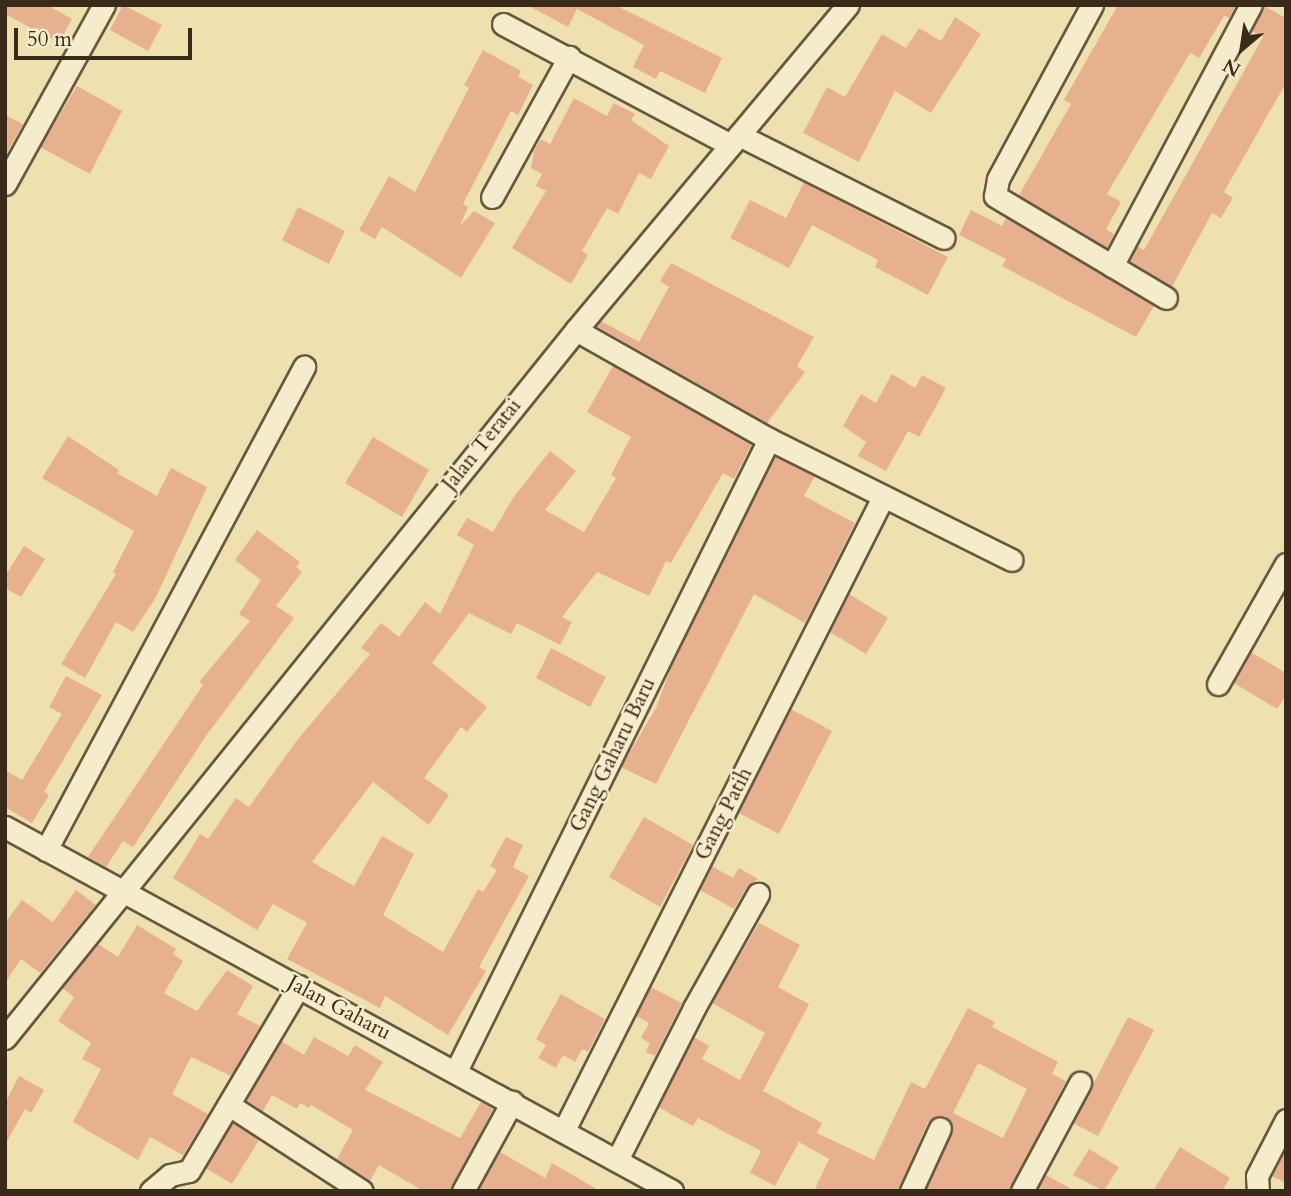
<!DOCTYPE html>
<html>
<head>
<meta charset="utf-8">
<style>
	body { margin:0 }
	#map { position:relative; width:1291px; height:1196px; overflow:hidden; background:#efe1af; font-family:Cardo,serif }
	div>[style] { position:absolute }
	.building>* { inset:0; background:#e7b18f }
	.roads { filter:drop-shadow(2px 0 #66583f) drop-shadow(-2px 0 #66583f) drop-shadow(0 2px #66583f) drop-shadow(0 -2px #66583f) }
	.street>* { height:21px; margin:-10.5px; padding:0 10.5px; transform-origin:10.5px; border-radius:10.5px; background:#f5eccb }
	span { translate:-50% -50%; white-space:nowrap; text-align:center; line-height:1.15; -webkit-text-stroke:5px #f5eccb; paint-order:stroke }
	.street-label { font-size:21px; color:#392a1a }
	.frame { position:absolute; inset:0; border:7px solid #392a1a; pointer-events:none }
	.north { position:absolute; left:1207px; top:14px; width:70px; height:70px; -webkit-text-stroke:5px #f5eccb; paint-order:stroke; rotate:209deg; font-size:19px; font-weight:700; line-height:28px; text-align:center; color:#392a1a }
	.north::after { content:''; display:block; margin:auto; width:24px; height:32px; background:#392a1a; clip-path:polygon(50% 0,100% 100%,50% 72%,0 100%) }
	.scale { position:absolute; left:14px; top:28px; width:178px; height:32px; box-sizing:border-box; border:4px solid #392a1a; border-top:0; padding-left:9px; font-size:21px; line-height:24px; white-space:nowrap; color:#392a1a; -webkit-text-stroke:5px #f5eccb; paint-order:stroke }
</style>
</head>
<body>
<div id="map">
	<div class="building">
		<div style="clip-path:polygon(5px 5px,47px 5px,72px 19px,59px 43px,5px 14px)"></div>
		<div style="clip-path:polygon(123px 5px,162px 25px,148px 51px,110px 30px)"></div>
		<div style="clip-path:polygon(527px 5px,615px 5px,722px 58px,705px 93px,660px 71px,656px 79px,633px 67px,644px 45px,577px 9px,568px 27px)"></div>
		<div style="clip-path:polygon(1118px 5px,1236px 5px,1229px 18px,1224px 16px,1199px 58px,1190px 53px,1107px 194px,1121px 202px,1106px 229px,1114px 234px,1107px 248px,1019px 195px,1071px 104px,1064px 100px)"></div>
		<div style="clip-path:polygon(1264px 6px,1286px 18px,1286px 83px,1224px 192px,1233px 198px,1221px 218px,1212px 213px,1172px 287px,1130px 261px,1137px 246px,1144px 250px,1263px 37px,1252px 31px)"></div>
		<div style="clip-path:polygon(955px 17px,981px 34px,931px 113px,895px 91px,859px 162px,803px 133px,827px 87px,845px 97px,882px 34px,906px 48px,919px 28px,941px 41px)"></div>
		<div style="clip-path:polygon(483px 50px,521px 71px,518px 77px,533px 85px,518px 115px,511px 111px,463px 204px,468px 207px,460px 226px,474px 211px,495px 223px,461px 278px,382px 227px,375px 239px,359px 230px,389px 176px,415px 192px,469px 88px,464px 85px)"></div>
		<div style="clip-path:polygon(77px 86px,122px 111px,90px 174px,40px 147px)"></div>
		<div style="clip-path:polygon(574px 98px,607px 116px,614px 103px,635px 114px,631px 120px,669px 146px,651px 179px,639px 173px,618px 214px,607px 208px,582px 251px,588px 255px,571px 284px,512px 248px,546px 191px,536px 186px,542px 174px,531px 168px,534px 151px,541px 139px,550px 144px)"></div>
		<div style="clip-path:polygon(5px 115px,23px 124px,5px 156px)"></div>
		<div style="clip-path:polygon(804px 182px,948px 257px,928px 295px,875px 267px,878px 260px,812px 225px,789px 268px,730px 238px,750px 200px,786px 218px)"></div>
		<div style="clip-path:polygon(298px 207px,345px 231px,329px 264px,282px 240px)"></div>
		<div style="clip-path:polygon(971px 210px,1002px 226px,1006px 218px,1154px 306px,1136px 337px,1002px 266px,1006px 259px,959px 235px)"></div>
		<div style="clip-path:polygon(671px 263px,814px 337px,797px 366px,805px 372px,767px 423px,596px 326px,601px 321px,639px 342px,669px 287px,660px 281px)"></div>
		<div style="clip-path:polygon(613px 366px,752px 444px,734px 479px,723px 473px,671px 563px,666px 561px,649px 596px,597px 572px,562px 617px,572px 622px,560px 645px,517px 623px,511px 634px,469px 613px,432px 663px,487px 707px,467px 732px,461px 727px,424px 778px,449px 795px,429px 825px,373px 782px,312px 862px,354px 886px,382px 836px,414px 854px,383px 915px,443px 952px,478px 889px,483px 892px,497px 870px,490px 866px,506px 837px,523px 845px,513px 867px,529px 876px,479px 967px,486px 971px,448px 1035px,385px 996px,380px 1008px,287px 959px,307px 923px,273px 904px,257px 930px,173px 878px,200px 834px,208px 839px,236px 798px,249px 807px,298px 739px,370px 654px,361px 648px,381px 623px,399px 637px,425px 602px,440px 614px,474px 545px,457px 535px,467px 518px,493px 532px,513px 498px,550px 451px,576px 471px,545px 510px,584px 532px,616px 478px,611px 475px,631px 437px,587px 412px)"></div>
		<div style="clip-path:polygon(892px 374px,915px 388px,922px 375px,946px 388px,919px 437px,908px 431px,886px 471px,858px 456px,866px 442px,843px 426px,861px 394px,876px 403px)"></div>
		<div style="clip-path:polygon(68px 436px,119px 470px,117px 473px,157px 496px,171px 468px,207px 487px,156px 597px,133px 632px,116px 622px,85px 678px,61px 664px,116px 574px,113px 572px,134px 531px,42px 478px)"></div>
		<div style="clip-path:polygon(373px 437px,429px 470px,402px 517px,345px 483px)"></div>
		<div style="clip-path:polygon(775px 457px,815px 476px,804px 496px,855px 523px,805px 623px,754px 594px,656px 784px,621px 767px,656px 708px,671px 667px)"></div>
		<div style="clip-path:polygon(257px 530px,300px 562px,296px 567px,302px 572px,276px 606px,294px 618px,206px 736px,133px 847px,123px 841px,106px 867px,88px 857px,203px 685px,199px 682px,250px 621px,239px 614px,261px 580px,235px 560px)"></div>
		<div style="clip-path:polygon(24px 546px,45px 559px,21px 597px,5px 588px,5px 576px)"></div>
		<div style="clip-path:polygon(849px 594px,888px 618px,866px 654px,830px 632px)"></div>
		<div style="clip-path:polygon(551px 648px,606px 677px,590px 707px,536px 678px)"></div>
		<div style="clip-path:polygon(1251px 652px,1286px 673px,1286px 695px,1277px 709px,1234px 683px)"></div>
		<div style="clip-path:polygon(66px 676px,102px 695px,44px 792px,49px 795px,32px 823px,5px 807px,5px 770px,22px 780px,62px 714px,49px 707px)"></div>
		<div style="clip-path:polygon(791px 709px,832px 731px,779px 834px,739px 813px)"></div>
		<div style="clip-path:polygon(644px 817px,693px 845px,660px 907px,609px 877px)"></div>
		<div style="clip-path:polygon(712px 866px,733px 878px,739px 868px,758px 879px,747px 887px,734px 909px,700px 890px)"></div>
		<div style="clip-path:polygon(76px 890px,96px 905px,40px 973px,21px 959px,5px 983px,5px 923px,22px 900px,53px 922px)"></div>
		<div style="clip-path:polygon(evenodd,759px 923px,800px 945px,778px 987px,809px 1004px,763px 1091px,822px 1123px,817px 1133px,874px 1160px,911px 1082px,925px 1089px,968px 1008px,995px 1022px,992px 1027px,1058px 1062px,1052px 1074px,1066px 1081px,1009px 1191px,926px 1191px,952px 1133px,951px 1121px,945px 1116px,928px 1122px,898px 1191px,814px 1191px,829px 1159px,799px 1142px,775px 1186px,750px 1173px,761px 1151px,698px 1118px,693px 1126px,658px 1107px,694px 1037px,709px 1046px,702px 1059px,740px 1080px,765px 1033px,712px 1003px,759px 923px,978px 1063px,1027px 1089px,1003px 1138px,953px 1113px,978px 1063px)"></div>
		<div style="clip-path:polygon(137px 925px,176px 949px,173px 954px,183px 961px,164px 993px,197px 1011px,227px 970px,253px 986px,237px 1014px,260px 1026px,231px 1076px,191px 1057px,172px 1094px,208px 1114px,183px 1155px,150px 1137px,138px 1160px,73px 1122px,101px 1069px,82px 1059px,91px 1043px,58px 1021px,74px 997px,62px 988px,98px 944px,118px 957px)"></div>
		<div style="clip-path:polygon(651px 987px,682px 1003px,655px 1056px,646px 1052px,650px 1043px,641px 1038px,649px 1023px,636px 1016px)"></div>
		<div style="clip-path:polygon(561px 994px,605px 1019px,588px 1052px,582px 1049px,575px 1062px,563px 1055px,556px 1068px,538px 1058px,546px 1045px,536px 1039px)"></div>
		<div style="clip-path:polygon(1128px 1017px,1154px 1030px,1098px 1136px,1073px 1123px)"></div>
		<div style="clip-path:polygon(314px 1037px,348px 1056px,355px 1045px,383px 1062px,365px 1090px,460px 1138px,481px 1102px,493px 1109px,450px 1191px,423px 1191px,379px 1165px,370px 1181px,337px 1159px,353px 1130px,311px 1105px,309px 1108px,300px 1103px,297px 1109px,272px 1095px,263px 1111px,246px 1100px,281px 1041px,304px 1055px)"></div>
		<div style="clip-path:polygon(19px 1076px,44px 1090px,31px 1113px,25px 1109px,5px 1145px,5px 1103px)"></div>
		<div style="clip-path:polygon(233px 1123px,259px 1140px,232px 1184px,206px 1168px)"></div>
		<div style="clip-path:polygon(1180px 1147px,1230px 1178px,1222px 1191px,1153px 1191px)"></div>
		<div style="clip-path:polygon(1089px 1149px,1119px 1167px,1104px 1191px,1073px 1175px)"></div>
		<div style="clip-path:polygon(1286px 1149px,1286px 1183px,1272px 1176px)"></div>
		<div style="clip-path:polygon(500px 1152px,545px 1178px,552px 1163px,600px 1191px,478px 1191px)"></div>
		<div style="clip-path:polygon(1046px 1175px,1075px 1191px,1037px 1191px)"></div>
	</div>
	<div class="roads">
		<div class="street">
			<div style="left:1092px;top:5px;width:198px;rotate:118.4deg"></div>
			<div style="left:998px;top:179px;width:17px;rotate:100deg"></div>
			<div style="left:995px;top:196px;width:199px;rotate:30.8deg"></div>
			<div style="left:503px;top:24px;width:258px;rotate:28deg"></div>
			<div style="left:739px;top:135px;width:229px;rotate:26.7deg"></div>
			<div style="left:5px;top:184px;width:205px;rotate:-61.1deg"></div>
			<div style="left:492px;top:197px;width:160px;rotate:-61.2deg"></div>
			<div style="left:1112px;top:266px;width:296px;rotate:-62deg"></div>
			<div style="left:576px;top:330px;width:222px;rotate:29.5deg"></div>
			<div style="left:769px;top:439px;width:271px;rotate:26.5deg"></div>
			<div style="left:1218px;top:684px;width:138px;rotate:-60.5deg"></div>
			<div style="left:5px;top:827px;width:760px;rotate:28.62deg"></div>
			<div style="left:46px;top:850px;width:548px;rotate:-61.89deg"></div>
			<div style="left:5px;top:1038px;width:910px;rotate:-51.11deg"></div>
			<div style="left:576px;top:330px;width:424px;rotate:-50.1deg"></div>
			<div style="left:456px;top:1071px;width:705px;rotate:-63.65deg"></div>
			<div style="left:229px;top:1105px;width:158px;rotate:32.9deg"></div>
			<div style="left:564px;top:1130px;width:709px;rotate:-63.25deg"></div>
			<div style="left:617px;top:1160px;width:170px;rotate:-63.1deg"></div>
			<div style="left:694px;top:1008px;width:131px;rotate:-60.7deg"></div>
			<div style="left:151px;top:1191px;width:25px;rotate:-40deg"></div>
			<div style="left:170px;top:1175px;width:19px;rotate:-12deg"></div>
			<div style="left:189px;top:1171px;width:215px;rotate:-59.3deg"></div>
			<div style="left:463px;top:1191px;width:102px;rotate:-61.2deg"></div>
			<div style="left:911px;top:1191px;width:69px;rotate:-65.3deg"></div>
			<div style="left:1022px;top:1191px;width:123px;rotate:-61.8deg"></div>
			<div style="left:1258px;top:1191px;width:15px;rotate:-94deg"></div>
			<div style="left:1257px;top:1176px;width:63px;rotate:-62.6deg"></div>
		</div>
	</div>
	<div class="street-label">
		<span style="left:482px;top:445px;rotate:-51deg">Jalan Teratai</span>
		<span style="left:613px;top:755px;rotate:-64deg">Gang Gaharu Baru</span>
		<span style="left:724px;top:814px;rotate:-63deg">Gang Patih</span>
		<span style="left:339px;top:1008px;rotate:28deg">Jalan Gaharu</span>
	</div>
	<div class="frame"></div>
	<div class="north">N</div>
	<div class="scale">50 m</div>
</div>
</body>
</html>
